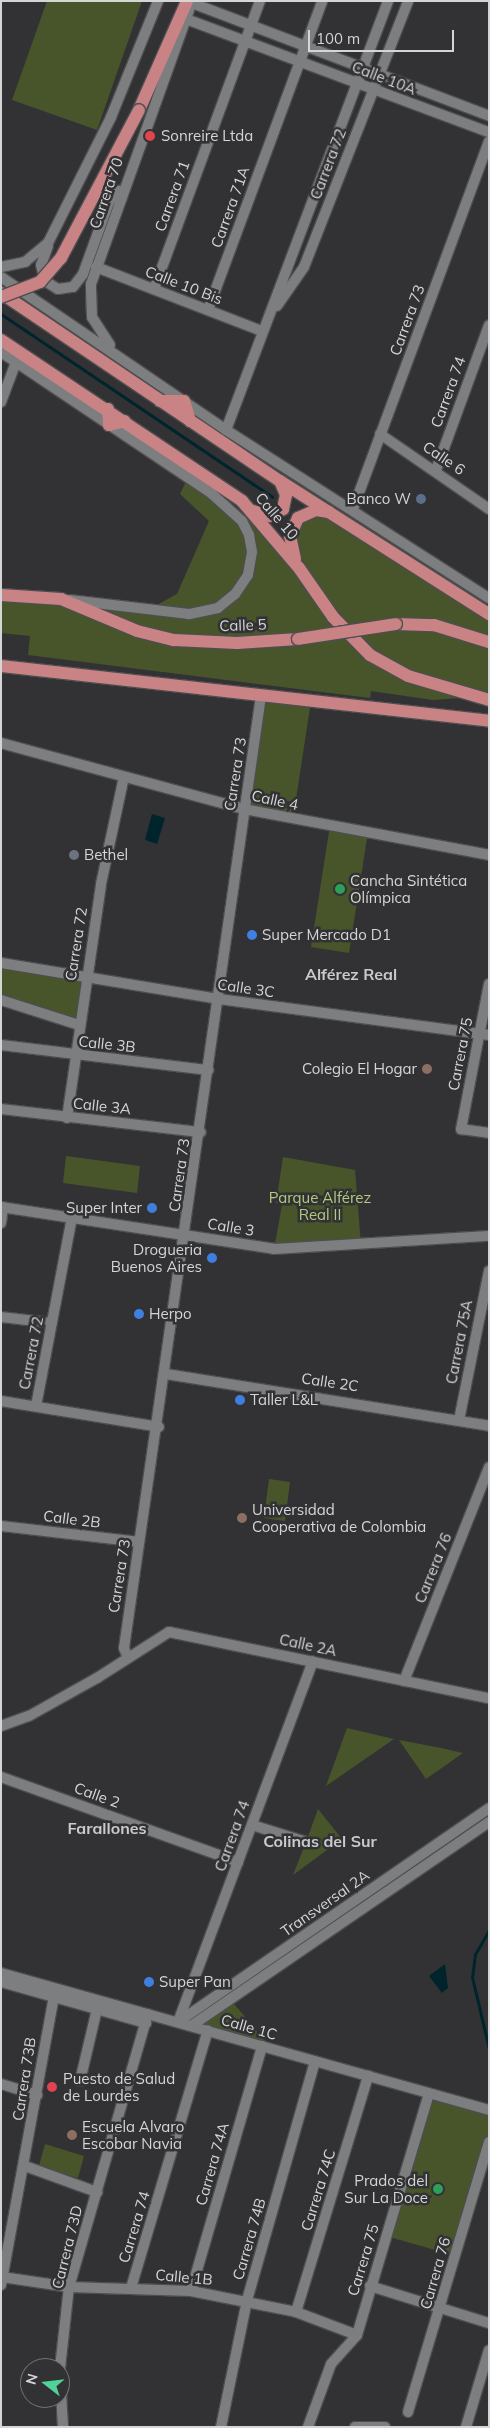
<!DOCTYPE html>
<html>
<head>
<meta charset="utf-8">
<style>
	body { margin:0 }
	#map { position:relative; width:490px; height:2428px; overflow:hidden; background:#323235; font-family:Mulish,sans-serif }
	div>[style] { position:absolute }
	.green>* { inset:0; background:#48552b }
	.water>* { inset:0; background:#00242b }
	.stream>* { height:3px; margin:-1.5px; padding:0 1.5px; transform-origin:1.5px; border-radius:1.5px; background:#00242b }
	.roads { filter:drop-shadow(1px 0 #4e4e50) drop-shadow(-1px 0 #4e4e50) drop-shadow(0 1px #4e4e50) drop-shadow(0 -1px #4e4e50) }
	.minor>* { height:10px; margin:-5px; padding:0 5px; transform-origin:5px; border-radius:5px; background:#7d7e80 }
	.major>* { height:12px; margin:-6px; padding:0 6px; transform-origin:6px; border-radius:6px; background:#c98385 }
	.bridges { filter:drop-shadow(1px 0 #4e4e50) drop-shadow(-1px 0 #4e4e50) drop-shadow(0 1px #4e4e50) drop-shadow(0 -1px #4e4e50) }
	.major-bridge>* { height:12px; margin:-6px; padding:0 6px; transform-origin:6px; border-radius:6px; background:#c98385 }
	.dots>* { width:14px; height:14px; translate:-50% -50%; box-sizing:border-box; border:2px solid #323235; border-radius:50% }
	span { translate:-50% -50%; white-space:nowrap; text-align:center; line-height:1.15; -webkit-text-stroke:5px #323235; paint-order:stroke }
	.street-label { font-size:15px; color:#d4d5d6 }
	.poi-label { font-size:15px; color:#d4d5d6 }
	.left { translate:0 -50%; text-align:left }
	.right { translate:-100% -50%; text-align:right }
	.park-label { font-size:15px; color:#b2cb7f }
	.neighbourhood-label { font-size:16px; color:#c9cacd; font-weight:700 }
	.frame { position:absolute; inset:0; border:2px solid #d4d5d6; pointer-events:none }
	.north { position:absolute; left:20px; top:2358px; width:50px; height:50px; box-sizing:border-box; background:#323235; border:1px solid #737375; border-radius:50%; rotate:286deg; font-size:14px; font-weight:700; line-height:20px; text-align:center; color:#d4d5d6 }
	.north::after { content:''; display:block; margin:auto; width:18px; height:22px; background:#51d397; clip-path:polygon(50% 0,100% 100%,50% 72%,0 100%) }
	.scale { position:absolute; left:308px; top:30px; width:146px; height:22px; box-sizing:border-box; border:2px solid #d4d5d6; border-top:0; padding-left:6px; font-size:15px; line-height:18px; white-space:nowrap; color:#d4d5d6; -webkit-text-stroke:4px #323235; paint-order:stroke }
</style>
</head>
<body>
<div id="map">
	<div class="green">
		<div style="clip-path:polygon(47px 1px,142px 1px,97px 130px,12px 100px)"></div>
		<div style="clip-path:polygon(188px 477px,242px 521px,253px 511px,297px 566px,292px 526px,316px 510px,489px 614px,489px 696px,433px 700px,371px 691px,370px 698px,28px 655px,30px 636px,1px 633px,1px 595px,155px 606px,177px 594px,209px 521px,180px 494px)"></div>
		<div style="clip-path:polygon(261px 696px,311px 701px,293px 819px,244px 809px)"></div>
		<div style="clip-path:polygon(330px 825px,368px 832px,349px 953px,311px 947px)"></div>
		<div style="clip-path:polygon(1px 963px,86px 979px,79px 1025px,1px 1000px)"></div>
		<div style="clip-path:polygon(66px 1156px,140px 1166px,137px 1193px,63px 1183px)"></div>
		<div style="clip-path:polygon(283px 1157px,355px 1170px,361px 1245px,274px 1249px,282px 1205px,276px 1203px)"></div>
		<div style="clip-path:polygon(269px 1479px,290px 1482px,285px 1521px,264px 1518px)"></div>
		<div style="clip-path:polygon(347px 1728px,394px 1739px,326px 1786px)"></div>
		<div style="clip-path:polygon(399px 1740px,441px 1748px,463px 1753px,426px 1779px)"></div>
		<div style="clip-path:polygon(318px 1809px,342px 1839px,293px 1875px,306px 1842px)"></div>
		<div style="clip-path:polygon(230px 1999px,272px 2049px,191px 2026px)"></div>
		<div style="clip-path:polygon(429px 2093px,489px 2110px,489px 2142px,456px 2256px,386px 2236px)"></div>
		<div style="clip-path:polygon(45px 2144px,84px 2156px,78px 2178px,39px 2166px)"></div>
	</div>
	<div class="water">
		<div style="clip-path:polygon(152px 814px,165px 818px,157px 844px,145px 840px)"></div>
		<div style="clip-path:polygon(445px 1964px,448px 1988px,442px 1993px,429px 1976px)"></div>
	</div>
	<div class="stream">
		<div style="left:1px;top:314px;width:327px;rotate:34deg"></div>
		<div style="left:489px;top:1930px;width:28px;rotate:120deg"></div>
		<div style="left:475px;top:1954px;width:23px;rotate:97deg"></div>
		<div style="left:472px;top:1977px;width:74px;rotate:76.7deg"></div>
	</div>
	<div class="roads">
		<div class="minor">
			<div style="left:192px;top:3px;width:318px;rotate:20.8deg"></div>
			<div style="left:186px;top:19px;width:323px;rotate:20.5deg"></div>
			<div style="left:48px;top:246px;width:20px;rotate:110deg"></div>
			<div style="left:41px;top:265px;width:16px;rotate:76deg"></div>
			<div style="left:45px;top:281px;width:15px;rotate:32deg"></div>
			<div style="left:58px;top:289px;width:15px;rotate:-8deg"></div>
			<div style="left:73px;top:287px;width:16px;rotate:-52deg"></div>
			<div style="left:83px;top:274px;width:77px;rotate:-70.1deg"></div>
			<div style="left:109px;top:202px;width:15px;rotate:-48deg"></div>
			<div style="left:1px;top:267px;width:25px;rotate:-12deg"></div>
			<div style="left:25px;top:262px;width:30px;rotate:-40deg"></div>
			<div style="left:48px;top:243px;width:141px;rotate:-63.4deg"></div>
			<div style="left:111px;top:117px;width:125px;rotate:-67.9deg"></div>
			<div style="left:96px;top:267px;width:178px;rotate:21.1deg"></div>
			<div style="left:1px;top:277px;width:272px;rotate:34.2deg"></div>
			<div style="left:226px;top:430px;width:312px;rotate:32.6deg"></div>
			<div style="left:154px;top:289px;width:307px;rotate:-69.8deg"></div>
			<div style="left:277px;top:306px;width:47px;rotate:-55.3deg"></div>
			<div style="left:304px;top:267px;width:286px;rotate:-68.6deg"></div>
			<div style="left:208px;top:310px;width:329px;rotate:-69.7deg"></div>
			<div style="left:110px;top:345px;width:33px;rotate:-123deg"></div>
			<div style="left:92px;top:317px;width:33px;rotate:-92deg"></div>
			<div style="left:91px;top:284px;width:291px;rotate:-70.3deg"></div>
			<div style="left:1px;top:352px;width:254px;rotate:33.9deg"></div>
			<div style="left:212px;top:494px;width:40px;rotate:42deg"></div>
			<div style="left:242px;top:521px;width:16px;rotate:63deg"></div>
			<div style="left:249px;top:535px;width:17px;rotate:80deg"></div>
			<div style="left:252px;top:552px;width:23px;rotate:100deg"></div>
			<div style="left:248px;top:575px;width:23px;rotate:124deg"></div>
			<div style="left:235px;top:594px;width:22px;rotate:141deg"></div>
			<div style="left:218px;top:608px;width:30px;rotate:168deg"></div>
			<div style="left:189px;top:614px;width:120px;rotate:-173.3deg"></div>
			<div style="left:1px;top:402px;width:43px;rotate:-69.4deg"></div>
			<div style="left:226px;top:430px;width:459px;rotate:-69.3deg"></div>
			<div style="left:380px;top:434px;width:132px;rotate:34.5deg"></div>
			<div style="left:436px;top:470px;width:154px;rotate:-69.9deg"></div>
			<div style="left:353px;top:509px;width:392px;rotate:-69.7deg"></div>
			<div style="left:1px;top:743px;width:252px;rotate:15.2deg"></div>
			<div style="left:244px;top:809px;width:249px;rotate:10.6deg"></div>
			<div style="left:1px;top:963px;width:221px;rotate:9.4deg"></div>
			<div style="left:219px;top:999px;width:272px;rotate:7.6deg"></div>
			<div style="left:489px;top:984px;width:148px;rotate:100.9deg"></div>
			<div style="left:461px;top:1129px;width:28px;rotate:8deg"></div>
			<div style="left:1px;top:1000px;width:82px;rotate:17.8deg"></div>
			<div style="left:1px;top:1045px;width:209px;rotate:6.9deg"></div>
			<div style="left:1px;top:1109px;width:201px;rotate:6.6deg"></div>
			<div style="left:67px;top:1118px;width:236px;rotate:-81.7deg"></div>
			<div style="left:101px;top:884px;width:109px;rotate:-77.9deg"></div>
			<div style="left:1px;top:1207px;width:276px;rotate:8.7deg"></div>
			<div style="left:274px;top:1249px;width:215px;rotate:-3.5deg"></div>
			<div style="left:1px;top:1223px;width:16px;rotate:-83deg"></div>
			<div style="left:1px;top:1317px;width:51px;rotate:6.7deg"></div>
			<div style="left:166px;top:1374px;width:327px;rotate:9.1deg"></div>
			<div style="left:1px;top:1401px;width:160px;rotate:9.3deg"></div>
			<div style="left:36px;top:1406px;width:191px;rotate:-79.2deg"></div>
			<div style="left:459px;top:1420px;width:152px;rotate:-78.6deg"></div>
			<div style="left:1px;top:1526px;width:139px;rotate:6.6deg"></div>
			<div style="left:128px;top:1658px;width:11px;rotate:-112deg"></div>
			<div style="left:124px;top:1648px;width:962px;rotate:-81.81deg"></div>
			<div style="left:404px;top:1681px;width:230px;rotate:-68.3deg"></div>
			<div style="left:1px;top:1726px;width:30px;rotate:-20deg"></div>
			<div style="left:29px;top:1716px;width:78px;rotate:-29.2deg"></div>
			<div style="left:97px;top:1678px;width:85px;rotate:-32.6deg"></div>
			<div style="left:169px;top:1632px;width:327px;rotate:11.7deg"></div>
			<div style="left:1px;top:1777px;width:252px;rotate:19.7deg"></div>
			<div style="left:252px;top:1825px;width:57px;rotate:17.5deg"></div>
			<div style="left:1px;top:1973px;width:507px;rotate:15.68deg"></div>
			<div style="left:1px;top:1982px;width:151px;rotate:15.8deg"></div>
			<div style="left:178px;top:2022px;width:385px;rotate:-69.5deg"></div>
			<div style="left:178px;top:2022px;width:378px;rotate:-34.5deg"></div>
			<div style="left:191px;top:2026px;width:361px;rotate:-34.4deg"></div>
			<div style="left:80px;top:2081px;width:74px;rotate:-76.7deg"></div>
			<div style="left:1px;top:2084px;width:38px;rotate:17deg"></div>
			<div style="left:25px;top:2166px;width:77px;rotate:19.9deg"></div>
			<div style="left:2px;top:2277px;width:68px;rotate:8.5deg"></div>
			<div style="left:69px;top:2287px;width:122px;rotate:1.9deg"></div>
			<div style="left:191px;top:2291px;width:107px;rotate:11.3deg"></div>
			<div style="left:296px;top:2312px;width:65px;rotate:20.7deg"></div>
			<div style="left:1px;top:2285px;width:294px;rotate:-79.6deg"></div>
			<div style="left:370px;top:2286px;width:125px;rotate:17.3deg"></div>
			<div style="left:131px;top:2288px;width:269px;rotate:-73.4deg"></div>
			<div style="left:191px;top:2291px;width:255px;rotate:-73.8deg"></div>
			<div style="left:296px;top:2312px;width:247px;rotate:-73deg"></div>
			<div style="left:60px;top:2368px;width:81px;rotate:-83.7deg"></div>
			<div style="left:69px;top:2287px;width:284px;rotate:-73.9deg"></div>
			<div style="left:60px;top:2376px;width:51px;rotate:86.6deg"></div>
			<div style="left:408px;top:2412px;width:282px;rotate:-73.3deg"></div>
			<div style="left:221px;top:2427px;width:130px;rotate:-78.4deg"></div>
			<div style="left:247px;top:2300px;width:248px;rotate:-74.1deg"></div>
			<div style="left:308px;top:2427px;width:67px;rotate:-69.9deg"></div>
			<div style="left:331px;top:2364px;width:39px;rotate:-48deg"></div>
			<div style="left:357px;top:2335px;width:252px;rotate:-73.4deg"></div>
			<div style="left:355px;top:2427px;width:30px"></div>
			<div style="left:466px;top:2427px;width:80px;rotate:-73.4deg"></div>
		</div>
		<div class="major">
			<div style="left:139px;top:110px;width:119px;rotate:-66.2deg"></div>
			<div style="left:1px;top:293px;width:336px;rotate:34deg"></div>
			<div style="left:280px;top:481px;width:248px;rotate:32.5deg"></div>
			<div style="left:1px;top:340px;width:290px;rotate:33.7deg"></div>
			<div style="left:242px;top:501px;width:88px;rotate:49.6deg"></div>
			<div style="left:299px;top:568px;width:60px;rotate:55.2deg"></div>
			<div style="left:333px;top:617px;width:53px;rotate:45.8deg"></div>
			<div style="left:370px;top:655px;width:43px;rotate:28.9deg"></div>
			<div style="left:408px;top:676px;width:84px;rotate:16.5deg"></div>
			<div style="left:160px;top:401px;width:24px"></div>
			<div style="left:184px;top:401px;width:21px;rotate:73deg"></div>
			<div style="left:108px;top:409px;width:16px;rotate:86deg"></div>
			<div style="left:109px;top:425px;width:16px;rotate:-14deg"></div>
			<div style="left:253px;top:511px;width:18px;rotate:16deg"></div>
			<div style="left:270px;top:516px;width:15px;rotate:-28deg"></div>
			<div style="left:283px;top:509px;width:14px;rotate:-78deg"></div>
			<div style="left:286px;top:495px;width:15px;rotate:-113deg"></div>
			<div style="left:295px;top:559px;width:24px;rotate:-102deg"></div>
			<div style="left:290px;top:536px;width:20px;rotate:-66deg"></div>
			<div style="left:298px;top:518px;width:20px;rotate:-24deg"></div>
			<div style="left:316px;top:510px;width:13px;rotate:9deg"></div>
			<div style="left:1px;top:595px;width:60px;rotate:3.8deg"></div>
			<div style="left:61px;top:599px;width:82px;rotate:22.8deg"></div>
			<div style="left:137px;top:631px;width:38px;rotate:14deg"></div>
			<div style="left:174px;top:640px;width:63px;rotate:2.7deg"></div>
			<div style="left:237px;top:643px;width:61px;rotate:-3.8deg"></div>
			<div style="left:396px;top:624px;width:38px;rotate:2deg"></div>
			<div style="left:434px;top:625px;width:58px;rotate:17.2deg"></div>
			<div style="left:1px;top:666px;width:491px;rotate:6.4deg"></div>
		</div>
	</div>
	<div class="bridges">
		<div class="major-bridge">
			<div style="left:1px;top:297px;width:42px;rotate:-21deg"></div>
			<div style="left:40px;top:282px;width:32px;rotate:-49deg"></div>
			<div style="left:61px;top:258px;width:167px;rotate:-62.2deg"></div>
			<div style="left:298px;top:639px;width:99px;rotate:-8.7deg"></div>
		</div>
	</div>
	<div class="dots">
		<div style="left:150px;top:136px;background:#e0444e"></div>
		<div style="left:421px;top:499px;background:#5c6f8a"></div>
		<div style="left:74px;top:855px;background:#6b7280"></div>
		<div style="left:340px;top:889px;background:#2e9e5b"></div>
		<div style="left:252px;top:935px;background:#3f7fe0"></div>
		<div style="left:427px;top:1069px;background:#8d6e63"></div>
		<div style="left:152px;top:1208px;background:#3f7fe0"></div>
		<div style="left:212px;top:1258px;background:#3f7fe0"></div>
		<div style="left:139px;top:1314px;background:#3f7fe0"></div>
		<div style="left:240px;top:1400px;background:#3f7fe0"></div>
		<div style="left:242px;top:1518px;background:#8d6e63"></div>
		<div style="left:149px;top:1982px;background:#3f7fe0"></div>
		<div style="left:52px;top:2087px;background:#e0444e"></div>
		<div style="left:72px;top:2135px;background:#8d6e63"></div>
		<div style="left:438px;top:2189px;background:#2e9e5b"></div>
	</div>
	<div class="street-label">
		<span style="left:384px;top:78px;rotate:21deg">Calle 10A</span>
		<span style="left:328px;top:164px;rotate:-69deg">Carrera 72</span>
		<span style="left:106px;top:193px;rotate:-71deg">Carrera 70</span>
		<span style="left:172px;top:196px;rotate:-70deg">Carrera 71</span>
		<span style="left:230px;top:207px;rotate:-70deg">Carrera 71A</span>
		<span style="left:184px;top:285px;rotate:21deg">Calle 10 Bis</span>
		<span style="left:407px;top:320px;rotate:-70deg">Carrera 73</span>
		<span style="left:448px;top:392px;rotate:-70deg">Carrera 74</span>
		<span style="left:444px;top:458px;rotate:34deg">Calle 6</span>
		<span style="left:277px;top:516px;rotate:49deg">Calle 10</span>
		<span style="left:243px;top:625px;rotate:-2deg">Calle 5</span>
		<span style="left:235px;top:774px;rotate:-81deg">Carrera 73</span>
		<span style="left:275px;top:800px;rotate:12deg">Calle 4</span>
		<span style="left:76px;top:944px;rotate:-81deg">Carrera 72</span>
		<span style="left:246px;top:988px;rotate:8deg">Calle 3C</span>
		<span style="left:107px;top:1044px;rotate:6deg">Calle 3B</span>
		<span style="left:460px;top:1054px;rotate:-79deg">Carrera 75</span>
		<span style="left:102px;top:1106px;rotate:6deg">Calle 3A</span>
		<span style="left:179px;top:1175px;rotate:-82deg">Carrera 73</span>
		<span style="left:231px;top:1227px;rotate:9deg">Calle 3</span>
		<span style="left:459px;top:1342px;rotate:-79deg">Carrera 75A</span>
		<span style="left:31px;top:1353px;rotate:-79deg">Carrera 72</span>
		<span style="left:330px;top:1382px;rotate:8deg">Calle 2C</span>
		<span style="left:72px;top:1519px;rotate:7deg">Calle 2B</span>
		<span style="left:433px;top:1568px;rotate:-68deg">Carrera 76</span>
		<span style="left:119px;top:1576px;rotate:-81deg">Carrera 73</span>
		<span style="left:308px;top:1645px;rotate:12deg">Calle 2A</span>
		<span style="left:97px;top:1795px;rotate:20deg">Calle 2</span>
		<span style="left:232px;top:1836px;rotate:-70deg">Carrera 74</span>
		<span style="left:325px;top:1903px;rotate:-35deg">Transversal 2A</span>
		<span style="left:249px;top:2027px;rotate:16deg">Calle 1C</span>
		<span style="left:24px;top:2079px;rotate:-81deg">Carrera 73B</span>
		<span style="left:212px;top:2164px;rotate:-74deg">Carrera 74A</span>
		<span style="left:318px;top:2190px;rotate:-73deg">Carrera 74C</span>
		<span style="left:134px;top:2227px;rotate:-73deg">Carrera 74</span>
		<span style="left:249px;top:2239px;rotate:-74deg">Carrera 74B</span>
		<span style="left:67px;top:2247px;rotate:-76deg">Carrera 73D</span>
		<span style="left:363px;top:2260px;rotate:-73deg">Carrera 75</span>
		<span style="left:435px;top:2273px;rotate:-74deg">Carrera 76</span>
		<span style="left:184px;top:2277px;rotate:5deg">Calle 1B</span>
	</div>
	<div class="poi-label">
		<span class="left" style="left:161px;top:136px">Sonreire Ltda</span>
		<span class="right" style="left:411px;top:499px">Banco W</span>
		<span class="left" style="left:84px;top:855px">Bethel</span>
		<span class="left" style="left:350px;top:889px">Cancha Sintética<br>Olímpica</span>
		<span class="left" style="left:262px;top:935px">Super Mercado D1</span>
		<span class="right" style="left:417px;top:1069px">Colegio El Hogar</span>
		<span class="right" style="left:142px;top:1208px">Super Inter</span>
		<span class="right" style="left:202px;top:1258px">Drogueria<br>Buenos Aires</span>
		<span class="left" style="left:149px;top:1314px">Herpo</span>
		<span class="left" style="left:250px;top:1400px">Taller L&amp;L</span>
		<span class="left" style="left:252px;top:1518px">Universidad<br>Cooperativa de Colombia</span>
		<span class="left" style="left:159px;top:1982px">Super Pan</span>
		<span class="left" style="left:63px;top:2087px">Puesto de Salud<br>de Lourdes</span>
		<span class="left" style="left:82px;top:2135px">Escuela Alvaro<br>Escobar Navia</span>
		<span class="right" style="left:428px;top:2189px">Prados del<br>Sur La Doce</span>
	</div>
	<div class="park-label">
		<span style="left:320px;top:1206px">Parque Alférez<br>Real II</span>
	</div>
	<div class="neighbourhood-label">
		<span style="left:351px;top:974px">Alférez Real</span>
		<span style="left:107px;top:1828px">Farallones</span>
		<span style="left:320px;top:1841px">Colinas del Sur</span>
	</div>
	<div class="frame"></div>
	<div class="north">N</div>
	<div class="scale">100 m</div>
</div>
</body>
</html>
